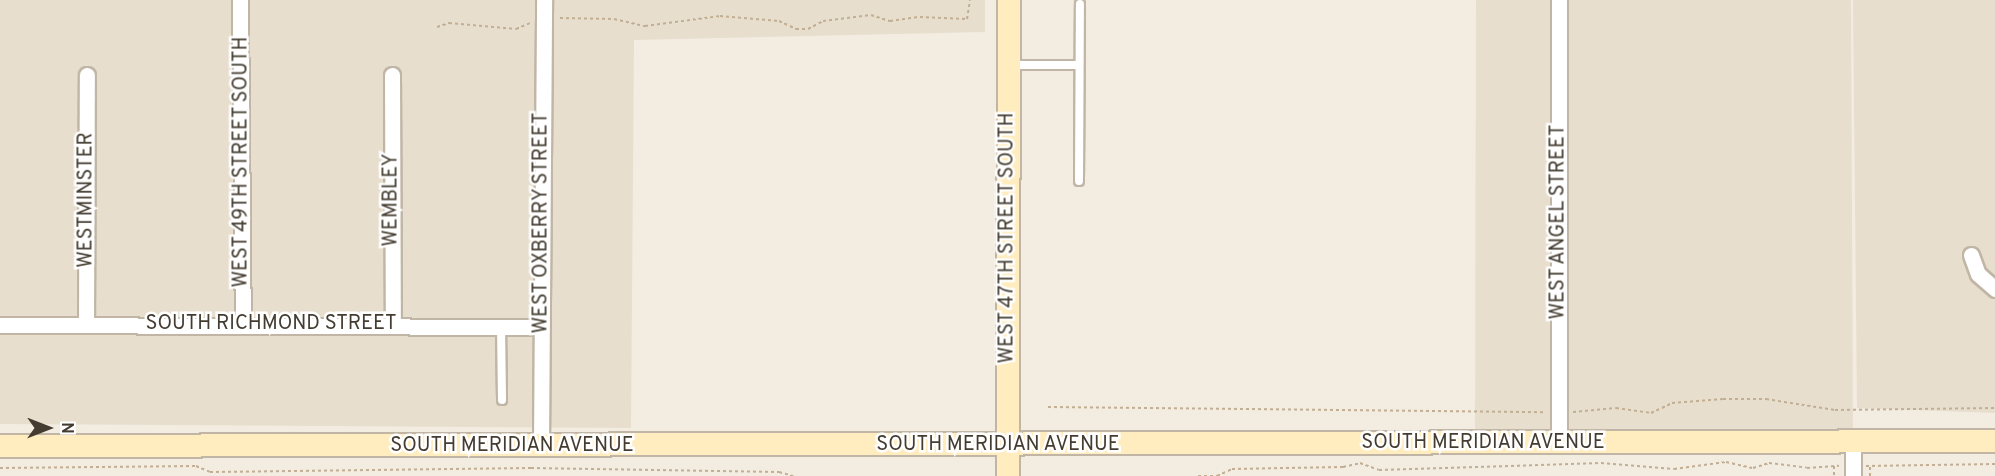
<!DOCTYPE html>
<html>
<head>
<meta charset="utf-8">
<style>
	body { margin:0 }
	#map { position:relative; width:1995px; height:476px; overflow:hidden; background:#f3ece1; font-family:Overpass,sans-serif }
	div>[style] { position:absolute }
	.residential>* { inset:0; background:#e7dece }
	.path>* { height:2px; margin-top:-1px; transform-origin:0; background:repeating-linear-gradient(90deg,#c2ae93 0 3px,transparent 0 6px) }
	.roads { filter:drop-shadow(2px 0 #c1b6a6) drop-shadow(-2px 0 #c1b6a6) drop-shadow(0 2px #c1b6a6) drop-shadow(0 -2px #c1b6a6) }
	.lane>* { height:8px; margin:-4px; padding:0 4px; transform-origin:4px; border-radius:4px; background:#fff }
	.street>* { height:15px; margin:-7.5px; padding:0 7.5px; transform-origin:7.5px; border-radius:7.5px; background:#fff }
	.secondary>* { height:22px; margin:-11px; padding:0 11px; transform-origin:11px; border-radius:11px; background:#ffecbf }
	span { translate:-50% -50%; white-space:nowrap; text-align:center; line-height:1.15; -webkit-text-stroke:5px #fff; paint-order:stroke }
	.street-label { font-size:20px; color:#443c31 }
	.north { position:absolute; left:18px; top:398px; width:60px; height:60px; -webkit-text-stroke:4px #fff; paint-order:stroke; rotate:90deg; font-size:16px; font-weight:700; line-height:24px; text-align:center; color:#443c31 }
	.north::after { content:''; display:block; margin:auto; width:21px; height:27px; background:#443c31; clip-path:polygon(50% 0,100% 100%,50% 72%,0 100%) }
</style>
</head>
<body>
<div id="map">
	<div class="residential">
		<div style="clip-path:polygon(0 0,985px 0,985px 32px,634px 40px,631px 428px,0 424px)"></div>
		<div style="clip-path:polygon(1476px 0,1851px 0,1853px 442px,1475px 443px)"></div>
		<div style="clip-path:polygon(1853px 0,1995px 0,1995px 413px,1857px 408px)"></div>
	</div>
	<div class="path">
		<div style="left:560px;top:18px;width:54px;rotate:1.1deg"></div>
		<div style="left:614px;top:19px;width:32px;rotate:13deg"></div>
		<div style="left:645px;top:26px;width:76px;rotate:-7.6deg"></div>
		<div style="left:720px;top:16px;width:59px;rotate:4.8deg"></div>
		<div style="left:779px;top:21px;width:19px;rotate:25deg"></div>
		<div style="left:796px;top:29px;width:12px"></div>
		<div style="left:808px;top:29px;width:17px;rotate:-28deg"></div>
		<div style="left:823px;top:21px;width:48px;rotate:-7.1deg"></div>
		<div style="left:871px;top:15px;width:20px;rotate:18deg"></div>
		<div style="left:890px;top:21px;width:30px;rotate:-8deg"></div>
		<div style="left:920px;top:17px;width:47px;rotate:2.4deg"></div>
		<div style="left:967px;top:19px;width:19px;rotate:-81deg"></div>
		<div style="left:437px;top:27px;width:13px;rotate:-18deg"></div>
		<div style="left:449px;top:23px;width:67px;rotate:5.1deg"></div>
		<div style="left:516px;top:29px;width:15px;rotate:-23deg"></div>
		<div style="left:1048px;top:407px;width:498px;rotate:0.6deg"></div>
		<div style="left:1573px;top:412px;width:43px;rotate:-5.3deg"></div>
		<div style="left:1616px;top:408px;width:35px;rotate:8deg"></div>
		<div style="left:1651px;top:413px;width:23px;rotate:-25deg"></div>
		<div style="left:1672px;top:403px;width:51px;rotate:-4.5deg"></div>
		<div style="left:1723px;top:399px;width:43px"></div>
		<div style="left:1766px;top:399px;width:70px;rotate:9.1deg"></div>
		<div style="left:1835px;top:410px;width:160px;rotate:-0.7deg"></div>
		<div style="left:1834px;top:466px;width:10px;rotate:90deg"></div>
		<div style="left:1866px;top:466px;width:129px;rotate:-0.9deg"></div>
		<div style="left:1870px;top:467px;width:9px;rotate:90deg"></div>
		<div style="left:0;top:468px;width:196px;rotate:-0.6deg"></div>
		<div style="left:196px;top:466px;width:15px;rotate:23deg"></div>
		<div style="left:210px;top:472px;width:321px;rotate:-0.7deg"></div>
		<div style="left:531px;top:468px;width:248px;rotate:0.9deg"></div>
		<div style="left:779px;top:472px;width:15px;rotate:16deg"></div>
		<div style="left:1198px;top:476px;width:19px"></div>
		<div style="left:1217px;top:476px;width:17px;rotate:-25deg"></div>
		<div style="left:1232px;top:469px;width:111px;rotate:-1deg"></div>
		<div style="left:1343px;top:467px;width:17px;rotate:-13deg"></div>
		<div style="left:1360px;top:463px;width:20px;rotate:20deg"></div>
		<div style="left:1379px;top:470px;width:222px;rotate:-1.8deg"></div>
		<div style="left:1601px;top:463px;width:73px;rotate:4.7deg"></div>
		<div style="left:1674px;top:469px;width:52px;rotate:-7.7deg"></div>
		<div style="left:1726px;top:462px;width:28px;rotate:13deg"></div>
		<div style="left:1753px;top:468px;width:17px;rotate:-17deg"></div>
		<div style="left:1769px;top:463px;width:38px;rotate:7deg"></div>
		<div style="left:1807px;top:468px;width:32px;rotate:-4deg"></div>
	</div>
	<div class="roads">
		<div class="lane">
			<div style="left:1010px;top:65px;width:69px"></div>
			<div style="left:1079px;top:181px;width:177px;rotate:-89.7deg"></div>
			<div style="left:501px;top:327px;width:73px;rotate:89.2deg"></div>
		</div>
		<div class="street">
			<div style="left:240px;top:0;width:323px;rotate:89.5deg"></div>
			<div style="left:392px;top:75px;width:249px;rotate:89.8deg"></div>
			<div style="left:1971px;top:255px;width:20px;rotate:70deg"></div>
			<div style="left:1978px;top:274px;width:23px;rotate:41deg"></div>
			<div style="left:86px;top:324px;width:249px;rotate:-89.8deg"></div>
			<div style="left:0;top:325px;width:541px;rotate:0.21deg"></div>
			<div style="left:1853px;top:442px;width:34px;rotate:90deg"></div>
			<div style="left:1559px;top:443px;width:443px;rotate:-90deg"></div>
			<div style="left:541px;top:446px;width:446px;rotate:-89.6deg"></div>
		</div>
		<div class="secondary">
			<div style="left:0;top:446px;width:1995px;rotate:-0.14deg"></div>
			<div style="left:1008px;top:476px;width:476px;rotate:-89.9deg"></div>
		</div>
	</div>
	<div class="street-label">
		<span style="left:242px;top:162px;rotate:-90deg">WEST 49TH STREET SOUTH</span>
		<span style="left:87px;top:200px;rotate:-90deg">WESTMINSTER</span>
		<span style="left:392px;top:200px;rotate:-90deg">WEMBLEY</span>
		<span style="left:1559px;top:222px;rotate:-90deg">WEST ANGEL STREET</span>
		<span style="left:542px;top:223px;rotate:-90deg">WEST OXBERRY STREET</span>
		<span style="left:1008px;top:238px;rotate:-90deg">WEST 47TH STREET SOUTH</span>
		<span style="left:271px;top:324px">SOUTH RICHMOND STREET</span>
		<span style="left:1483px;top:443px">SOUTH MERIDIAN AVENUE</span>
		<span style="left:998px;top:445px">SOUTH MERIDIAN AVENUE</span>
		<span style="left:512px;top:446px">SOUTH MERIDIAN AVENUE</span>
	</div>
	<div class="north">N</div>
</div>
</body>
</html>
